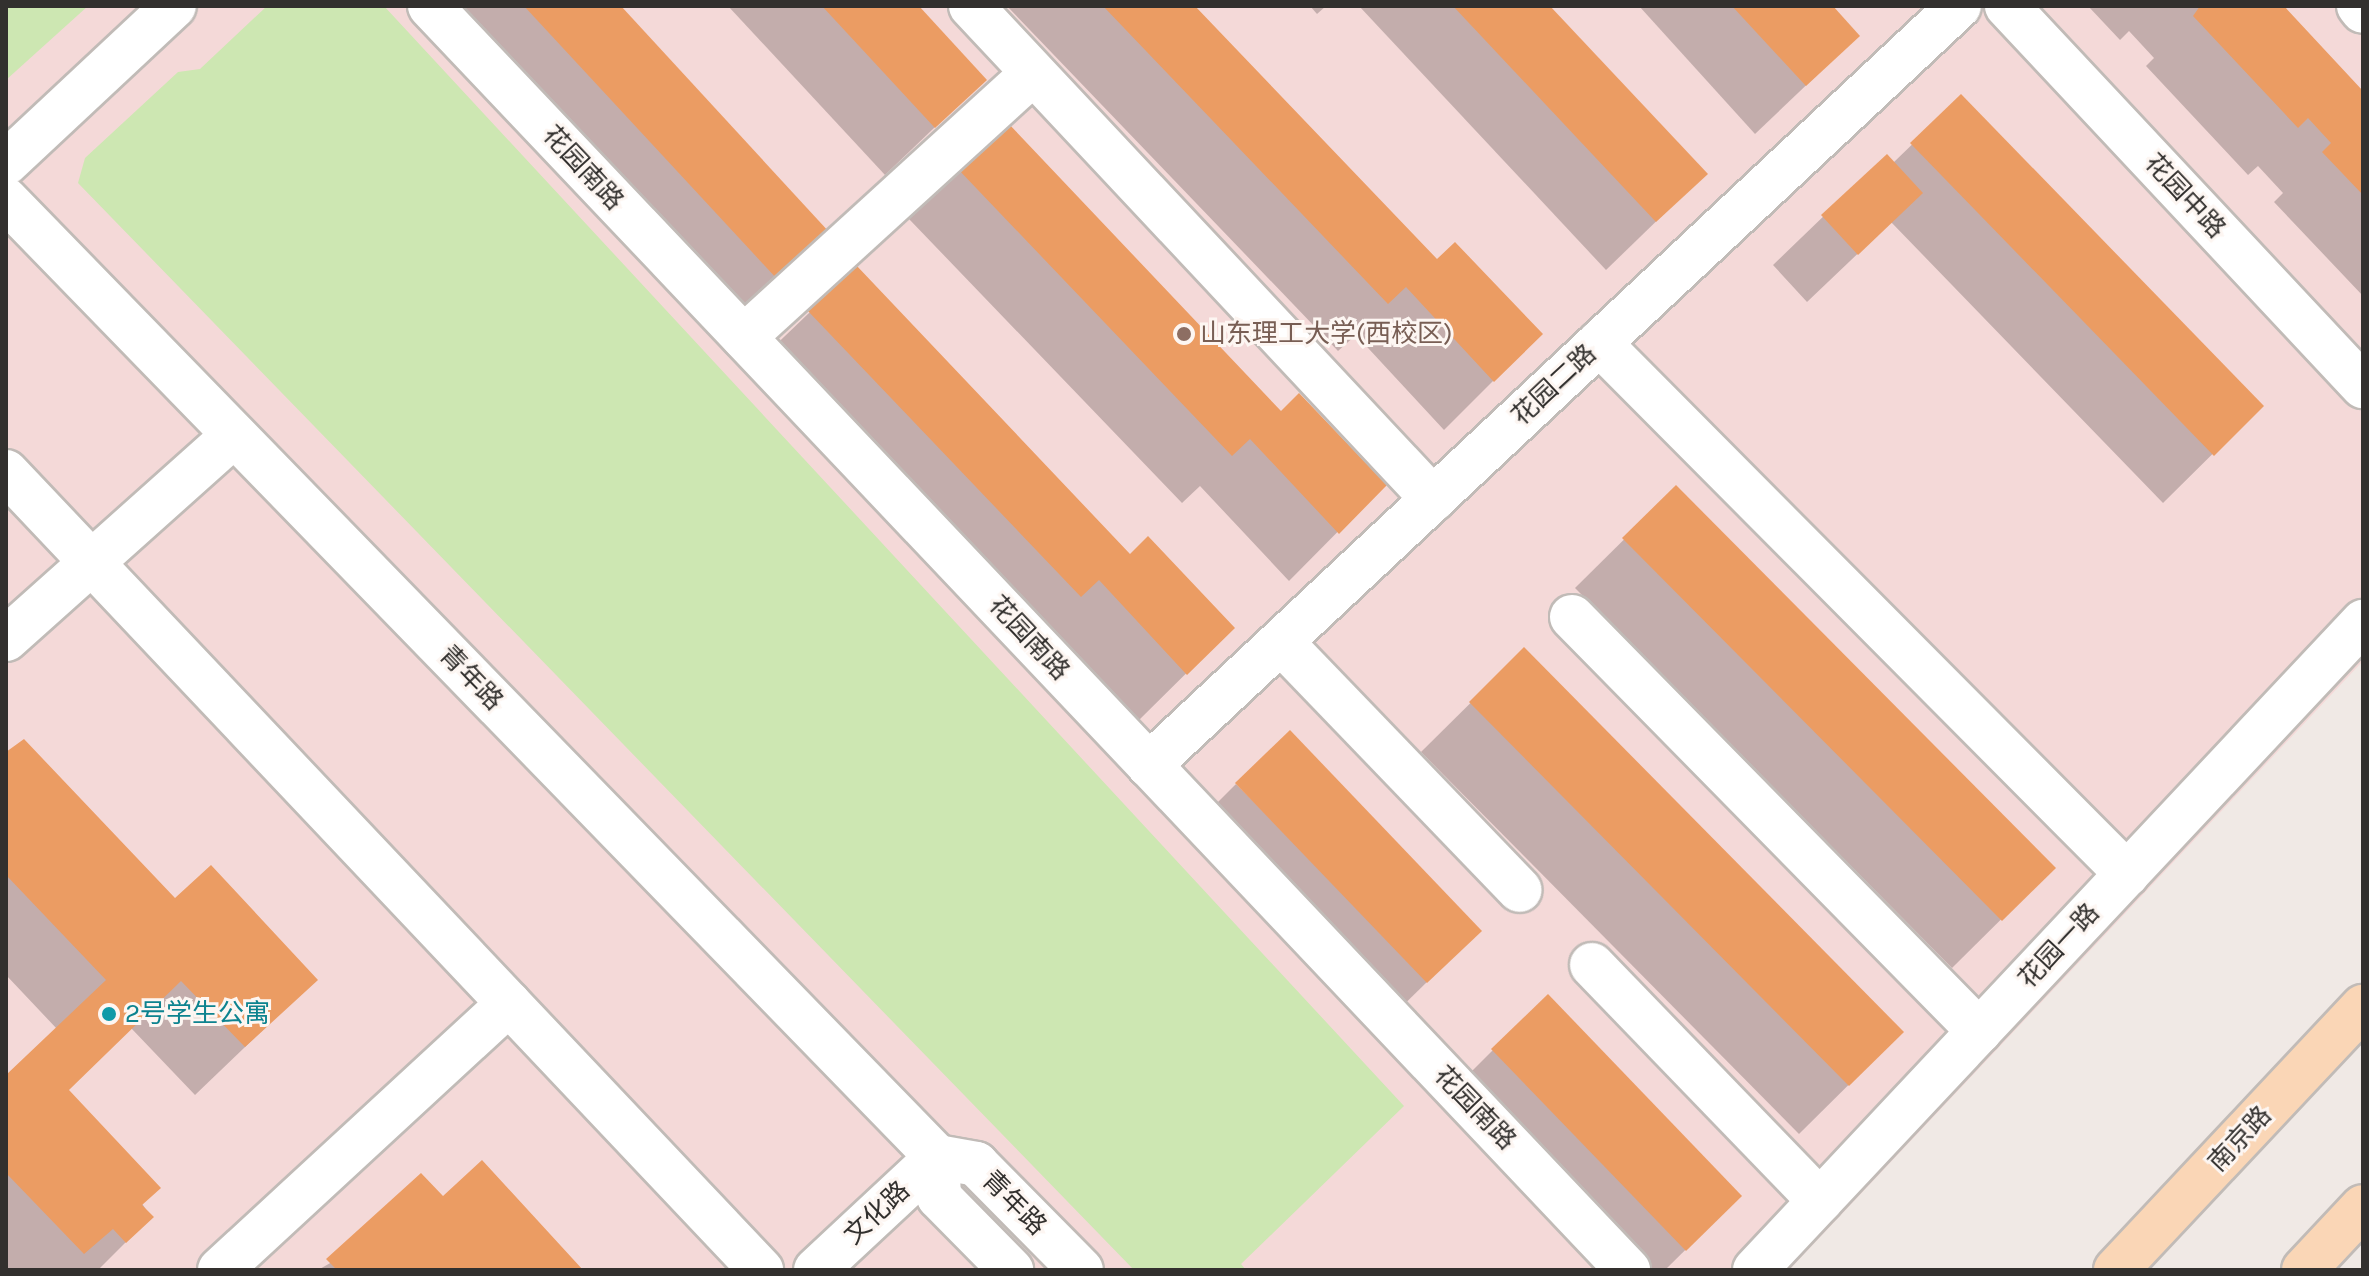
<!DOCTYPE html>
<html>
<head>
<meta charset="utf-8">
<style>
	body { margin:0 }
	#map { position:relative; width:2369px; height:1276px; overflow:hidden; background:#f0e9e5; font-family:Karla,"Noto Sans SC",sans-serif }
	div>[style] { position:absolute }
	.education>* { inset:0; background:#f4d9d8 }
	.green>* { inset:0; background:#cde7b2 }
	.shadow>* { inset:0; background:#0003 }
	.building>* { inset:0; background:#eb9c63 }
	.roads { filter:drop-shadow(2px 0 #c1bbb7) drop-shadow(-2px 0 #c1bbb7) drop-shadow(0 2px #c1bbb7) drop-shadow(0 -2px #c1bbb7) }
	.street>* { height:44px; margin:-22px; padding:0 22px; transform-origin:22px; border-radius:22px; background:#fff }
	.primary>* { height:44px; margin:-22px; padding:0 22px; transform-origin:22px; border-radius:22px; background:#fad6b6 }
	.dots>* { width:22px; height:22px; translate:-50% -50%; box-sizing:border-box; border:4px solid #fdf6f2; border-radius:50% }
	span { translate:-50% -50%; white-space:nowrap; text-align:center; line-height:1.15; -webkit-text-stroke:6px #fdf6f2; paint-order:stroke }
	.street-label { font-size:26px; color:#32302e }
	.education-label { font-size:26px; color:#785e54 }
	.left { translate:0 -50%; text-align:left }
	.culture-label { font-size:26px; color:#0d838f }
	.frame { position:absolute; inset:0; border:8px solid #32302e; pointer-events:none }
</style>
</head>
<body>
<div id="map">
	<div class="education">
		<div style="clip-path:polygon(6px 6px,2363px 6px,2363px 661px,1789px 1270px,6px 1270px)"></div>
	</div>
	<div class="green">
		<div style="clip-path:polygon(6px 6px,88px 6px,6px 80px)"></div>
		<div style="clip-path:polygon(267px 6px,384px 6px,1404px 1106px,1241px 1264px,1246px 1270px,1134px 1270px,78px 183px,85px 158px,178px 72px,200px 69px)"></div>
	</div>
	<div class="shadow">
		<div style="clip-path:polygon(460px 6px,619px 6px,827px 233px,728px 328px)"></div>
		<div style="clip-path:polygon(728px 6px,916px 6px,984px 80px,885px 175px)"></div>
		<div style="clip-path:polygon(1007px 6px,1192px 6px,1437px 262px,1540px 334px,1444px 430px,1356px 335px,1338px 351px)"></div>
		<div style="clip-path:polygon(1310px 6px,1326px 6px,1317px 14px)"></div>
		<div style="clip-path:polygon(1359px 6px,1548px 6px,1705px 174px,1606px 270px)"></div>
		<div style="clip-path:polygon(1639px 6px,1830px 6px,1858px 36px,1755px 134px)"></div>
		<div style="clip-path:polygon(2088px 6px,2281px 6px,2363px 94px,2363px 296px,2274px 202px,2283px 193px,2258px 166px,2248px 175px,2146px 66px,2154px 58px,2129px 31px,2120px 40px)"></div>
		<div style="clip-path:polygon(1961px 97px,2261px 406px,2163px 503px,1891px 222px,1807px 302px,1773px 265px,1886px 156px,1893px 163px)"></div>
		<div style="clip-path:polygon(1007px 125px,1281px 414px,1384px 485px,1289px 581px,1200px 486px,1182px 503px,909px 219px)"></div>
		<div style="clip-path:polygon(856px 268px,1130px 557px,1232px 628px,1137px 722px,759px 361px)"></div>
		<div style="clip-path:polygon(1676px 488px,2053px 868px,1952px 968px,1575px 588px)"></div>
		<div style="clip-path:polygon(1524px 650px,1902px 1032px,1799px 1134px,1421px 752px)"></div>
		<div style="clip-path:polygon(6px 755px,174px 901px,315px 980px,195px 1095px,131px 1028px,67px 1091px,151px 1217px,98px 1270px,6px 1270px,6px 1077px,57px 1029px,6px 975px)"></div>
		<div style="clip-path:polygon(1236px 784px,1430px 979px,1377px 1031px,1187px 833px)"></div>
		<div style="clip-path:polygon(1493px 1050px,1740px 1196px,1665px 1270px,1608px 1270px,1444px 1099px)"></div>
		<div style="clip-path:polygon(442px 1199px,580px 1270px,318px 1270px)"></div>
	</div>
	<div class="building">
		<div style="clip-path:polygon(524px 6px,621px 6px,830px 233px,778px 280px)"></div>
		<div style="clip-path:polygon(822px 6px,919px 6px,987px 80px,935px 128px)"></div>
		<div style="clip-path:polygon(1103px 6px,1195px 6px,1437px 259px,1455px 242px,1543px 334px,1494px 382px,1406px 287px,1388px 304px)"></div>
		<div style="clip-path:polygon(1453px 6px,1550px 6px,1708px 174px,1656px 222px)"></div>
		<div style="clip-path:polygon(1732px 6px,1833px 6px,1860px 36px,1806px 86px)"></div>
		<div style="clip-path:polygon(2200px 6px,2284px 6px,2363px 91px,2363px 195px,2322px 152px,2331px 143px,2308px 118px,2298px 128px,2193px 16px)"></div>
		<div style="clip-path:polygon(1961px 94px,2264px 406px,2214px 456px,1910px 143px)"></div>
		<div style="clip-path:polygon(1007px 122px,1281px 411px,1299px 393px,1387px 485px,1339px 534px,1250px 439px,1232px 456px,957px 168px)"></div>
		<div style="clip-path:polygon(1887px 154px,1923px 193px,1858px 255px,1821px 215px)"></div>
		<div style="clip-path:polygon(856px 265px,1130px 554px,1148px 536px,1235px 628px,1187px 675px,1099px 580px,1081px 597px,807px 310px)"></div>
		<div style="clip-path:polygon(1676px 485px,2056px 868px,2002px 921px,1622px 538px)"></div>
		<div style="clip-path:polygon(1524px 647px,1904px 1032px,1849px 1086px,1469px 702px)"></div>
		<div style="clip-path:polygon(1290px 730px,1482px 931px,1427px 983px,1235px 783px)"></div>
		<div style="clip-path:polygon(24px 739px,175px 898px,211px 865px,318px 980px,245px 1047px,181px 981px,69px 1090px,161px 1188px,142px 1205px,154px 1217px,126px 1243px,113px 1229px,84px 1254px,6px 1173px,6px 1075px,106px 980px,6px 875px,6px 752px)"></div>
		<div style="clip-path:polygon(1548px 994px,1742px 1196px,1686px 1251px,1491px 1049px)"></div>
		<div style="clip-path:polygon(482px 1160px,583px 1270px,337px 1270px,326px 1259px,421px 1173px,443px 1196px)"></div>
	</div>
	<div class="roads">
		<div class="street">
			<div style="left:430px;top:6px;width:1742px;rotate:46.54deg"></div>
			<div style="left:971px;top:6px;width:676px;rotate:46.86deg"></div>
			<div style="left:2007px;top:6px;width:521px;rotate:46.87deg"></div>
			<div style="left:2359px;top:6px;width:6px;rotate:51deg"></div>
			<div style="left:6px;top:163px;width:230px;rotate:-43.1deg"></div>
			<div style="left:6px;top:200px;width:1335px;rotate:45.79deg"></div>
			<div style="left:937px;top:1157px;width:40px;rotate:10deg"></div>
			<div style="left:976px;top:1164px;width:149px;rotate:45.3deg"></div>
			<div style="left:744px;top:337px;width:390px;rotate:-42.4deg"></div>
			<div style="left:1599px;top:343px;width:749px;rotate:45.16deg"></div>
			<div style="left:6px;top:472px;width:1099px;rotate:46.59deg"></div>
			<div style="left:1572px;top:617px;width:581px;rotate:45.49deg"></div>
			<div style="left:6px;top:639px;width:306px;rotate:-41.8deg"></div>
			<div style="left:1281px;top:642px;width:344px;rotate:46.1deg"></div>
			<div style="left:1149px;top:765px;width:1110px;rotate:-43.14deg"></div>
			<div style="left:1592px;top:965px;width:328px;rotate:46deg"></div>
			<div style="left:937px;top:1157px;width:40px;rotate:87.1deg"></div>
			<div style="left:939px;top:1197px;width:103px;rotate:45.4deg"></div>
			<div style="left:220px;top:1270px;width:393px;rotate:-42.7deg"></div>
			<div style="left:816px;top:1270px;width:166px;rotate:-43deg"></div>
			<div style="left:1755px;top:1270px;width:889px;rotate:-46.82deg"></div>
		</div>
		<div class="primary">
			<div style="left:2116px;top:1270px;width:361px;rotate:-46.8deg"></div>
			<div style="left:2304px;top:1270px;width:86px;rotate:-46.9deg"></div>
		</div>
	</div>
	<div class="dots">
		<div style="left:1184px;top:334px;background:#8d6e63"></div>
		<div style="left:109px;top:1014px;background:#0f9aa8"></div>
	</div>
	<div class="street-label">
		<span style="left:583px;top:168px;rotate:47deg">花园南路</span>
		<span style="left:2185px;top:196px;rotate:47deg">花园中路</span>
		<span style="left:1554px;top:385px;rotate:-43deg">花园二路</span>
		<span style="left:1029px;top:638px;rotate:47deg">花园南路</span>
		<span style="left:471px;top:678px;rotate:46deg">青年路</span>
		<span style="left:2059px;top:946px;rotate:-47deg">花园一路</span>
		<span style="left:1475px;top:1108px;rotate:46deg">花园南路</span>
		<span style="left:2240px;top:1139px;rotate:-47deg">南京路</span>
		<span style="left:1014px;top:1203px;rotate:45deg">青年路</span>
		<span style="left:877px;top:1213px;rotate:-43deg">文化路</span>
	</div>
	<div class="education-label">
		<span class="left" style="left:1200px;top:334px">山东理工大学(西校区)</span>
	</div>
	<div class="culture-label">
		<span class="left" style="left:125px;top:1014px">2号学生公寓</span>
	</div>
	<div class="frame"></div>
</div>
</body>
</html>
